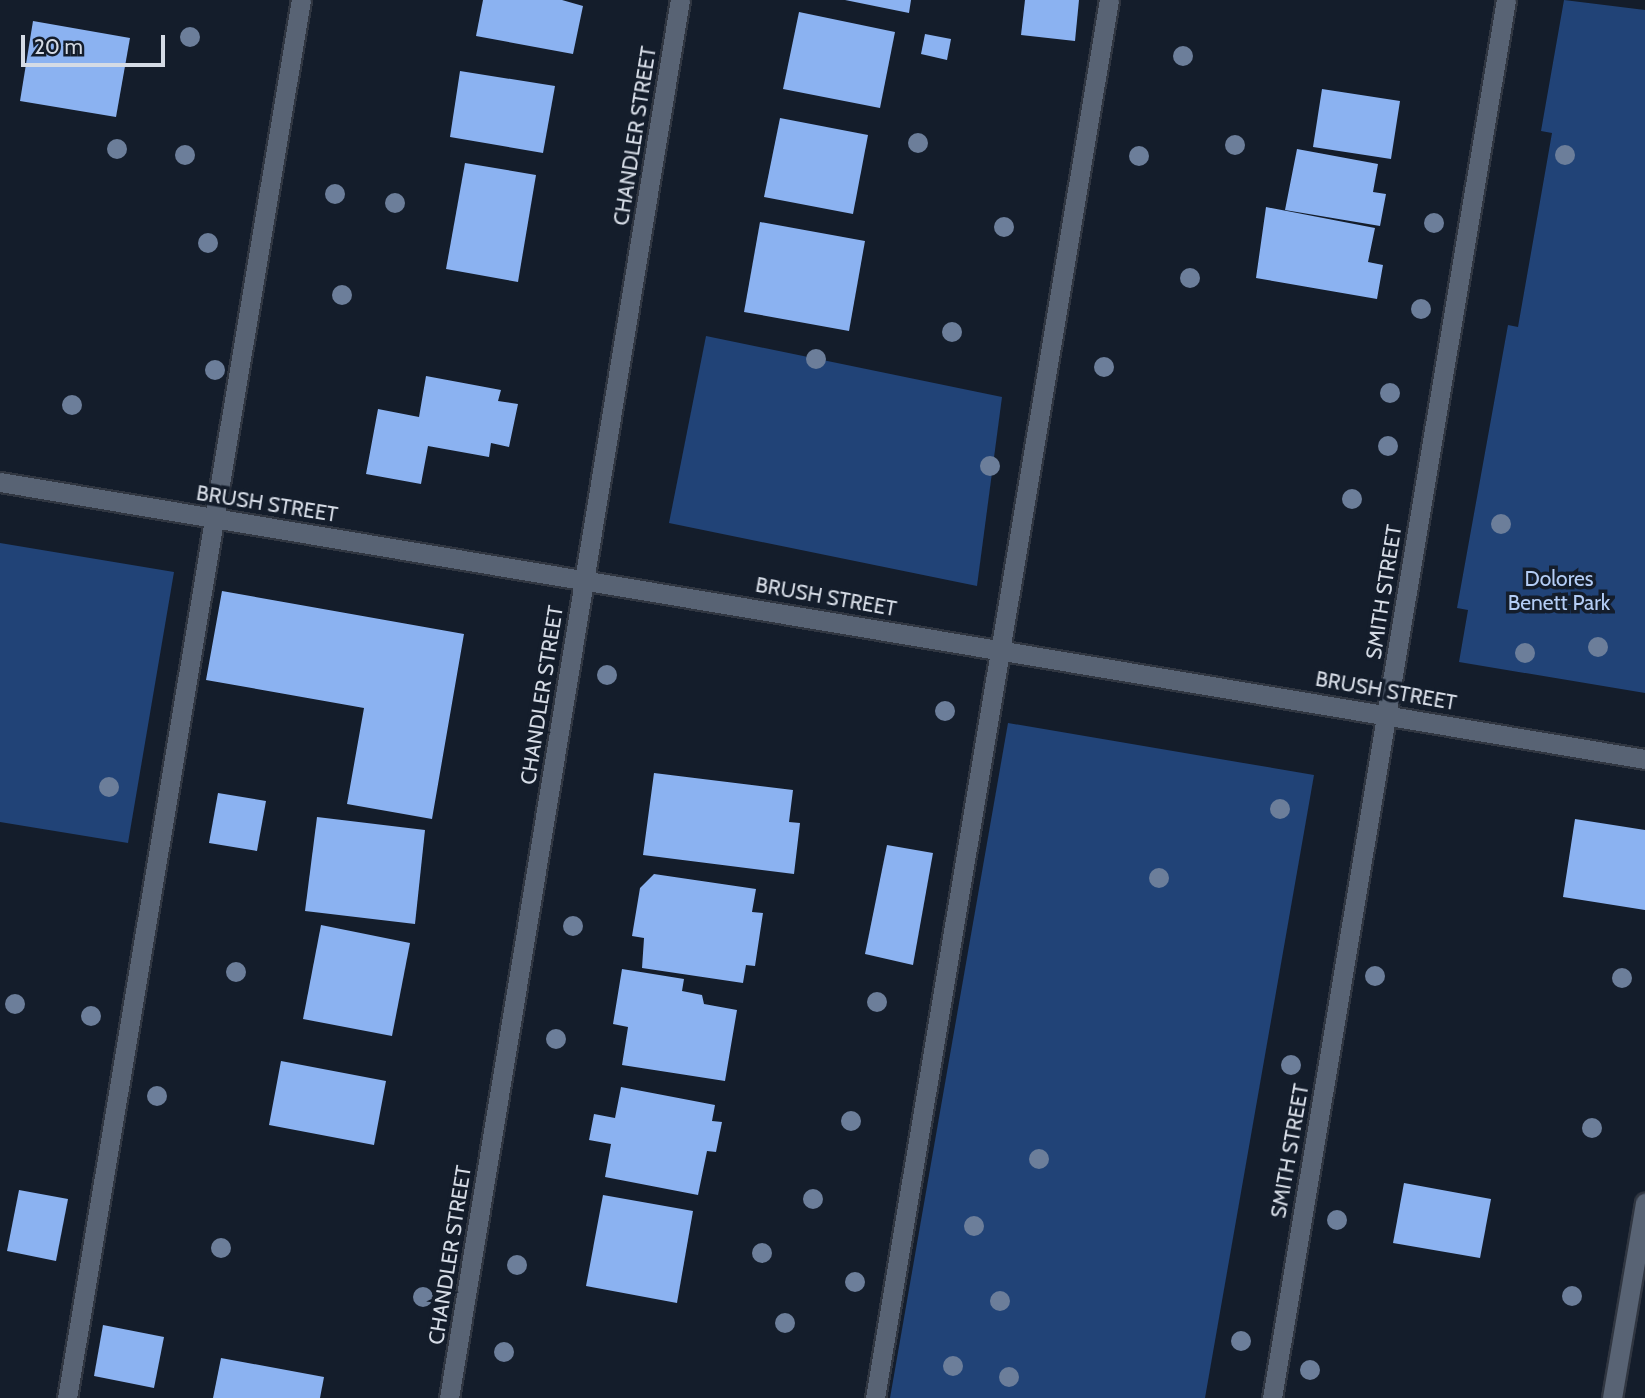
<!DOCTYPE html>
<html>
<head>
<meta charset="utf-8">
<style>
	body { margin:0 }
	#map { position:relative; width:1645px; height:1398px; overflow:hidden; background:#141d2b; font-family:Cabin,sans-serif }
	div>[style] { position:absolute }
	.green>* { inset:0; background:#214377 }
	.building>* { inset:0; background:#8bb2f1 }
	.roads { filter:drop-shadow(2px 0 #303641) drop-shadow(-2px 0 #303641) drop-shadow(0 2px #303641) drop-shadow(0 -2px #303641) }
	.service>* { height:19px; margin:-9.5px; padding:0 9.5px; transform-origin:9.5px; border-radius:9.5px; background:#586374 }
	.minor>* { height:19px; margin:-9.5px; padding:0 9.5px; transform-origin:9.5px; border-radius:9.5px; background:#586374 }
	.tertiary>* { height:19px; margin:-9.5px; padding:0 9.5px; transform-origin:9.5px; border-radius:9.5px; background:#586374 }
	.trees>* { width:20px; height:20px; margin:-10px; border-radius:50%; background:#6c7e9a }
	span { translate:-50% -50%; white-space:nowrap; text-align:center; line-height:1.15; -webkit-text-stroke:7px #141d2b; paint-order:stroke }
	.street-label { font-size:21px; color:#d5dbe5 }
	.park-label { font-size:21px; color:#b4cdf5 }
	.scale { position:absolute; left:21px; top:35px; width:144px; height:32px; box-sizing:border-box; border:4px solid #d5dbe5; border-top:0; padding-left:9px; font-size:21px; line-height:24px; white-space:nowrap; color:#d5dbe5; -webkit-text-stroke:5px #141d2b; paint-order:stroke }
</style>
</head>
<body>
<div id="map">
	<div class="green">
		<div style="clip-path:polygon(1564px 0,1645px 10px,1645px 693px,1459px 662px,1468px 610px,1457px 608px,1508px 325px,1518px 327px,1552px 133px,1541px 131px)"></div>
		<div style="clip-path:polygon(706px 336px,1002px 397px,977px 586px,669px 523px)"></div>
		<div style="clip-path:polygon(0 543px,174px 572px,128px 843px,0 822px)"></div>
		<div style="clip-path:polygon(1008px 723px,1314px 775px,1205px 1398px,890px 1398px)"></div>
	</div>
	<div class="building">
		<div style="clip-path:polygon(483px 0,562px 0,583px 6px,573px 54px,476px 36px)"></div>
		<div style="clip-path:polygon(845px 0,911px 0,909px 13px)"></div>
		<div style="clip-path:polygon(1025px 0,1079px 0,1075px 41px,1021px 35px)"></div>
		<div style="clip-path:polygon(799px 12px,895px 32px,880px 108px,783px 89px)"></div>
		<div style="clip-path:polygon(33px 21px,130px 38px,116px 117px,20px 101px)"></div>
		<div style="clip-path:polygon(925px 34px,951px 39px,947px 60px,921px 54px)"></div>
		<div style="clip-path:polygon(460px 71px,555px 86px,543px 153px,450px 137px)"></div>
		<div style="clip-path:polygon(1322px 89px,1400px 101px,1391px 159px,1313px 147px)"></div>
		<div style="clip-path:polygon(780px 118px,868px 135px,853px 214px,764px 197px)"></div>
		<div style="clip-path:polygon(1297px 149px,1378px 164px,1373px 192px,1386px 194px,1380px 226px,1285px 210px)"></div>
		<div style="clip-path:polygon(465px 163px,536px 175px,518px 282px,446px 269px)"></div>
		<div style="clip-path:polygon(1266px 207px,1375px 228px,1368px 262px,1383px 265px,1377px 299px,1256px 278px)"></div>
		<div style="clip-path:polygon(760px 222px,865px 241px,849px 331px,744px 312px)"></div>
		<div style="clip-path:polygon(426px 376px,501px 390px,498px 401px,518px 404px,509px 447px,491px 443px,489px 457px,428px 446px,421px 484px,366px 474px,378px 409px,419px 417px)"></div>
		<div style="clip-path:polygon(222px 591px,464px 634px,432px 819px,347px 804px,364px 708px,206px 680px)"></div>
		<div style="clip-path:polygon(654px 773px,793px 790px,789px 822px,800px 823px,794px 874px,643px 855px)"></div>
		<div style="clip-path:polygon(218px 793px,266px 801px,257px 851px,209px 843px)"></div>
		<div style="clip-path:polygon(317px 817px,425px 830px,415px 924px,305px 911px)"></div>
		<div style="clip-path:polygon(1575px 819px,1645px 830px,1645px 910px,1563px 897px)"></div>
		<div style="clip-path:polygon(887px 845px,933px 853px,913px 965px,865px 954px)"></div>
		<div style="clip-path:polygon(654px 874px,756px 889px,752px 912px,763px 913px,755px 966px,746px 965px,743px 983px,642px 968px,644px 938px,632px 936px,640px 888px)"></div>
		<div style="clip-path:polygon(321px 925px,410px 943px,392px 1036px,303px 1019px)"></div>
		<div style="clip-path:polygon(622px 969px,684px 979px,682px 991px,702px 995px,704px 1004px,737px 1010px,725px 1081px,622px 1065px,628px 1027px,613px 1024px)"></div>
		<div style="clip-path:polygon(281px 1061px,386px 1081px,374px 1145px,269px 1125px)"></div>
		<div style="clip-path:polygon(621px 1087px,715px 1105px,712px 1121px,722px 1122px,716px 1152px,707px 1151px,698px 1195px,605px 1177px,611px 1144px,589px 1140px,594px 1114px,615px 1118px)"></div>
		<div style="clip-path:polygon(1404px 1183px,1491px 1199px,1480px 1258px,1393px 1243px)"></div>
		<div style="clip-path:polygon(19px 1190px,68px 1199px,56px 1261px,7px 1251px)"></div>
		<div style="clip-path:polygon(603px 1195px,693px 1211px,677px 1303px,586px 1286px)"></div>
		<div style="clip-path:polygon(103px 1325px,164px 1337px,154px 1388px,94px 1376px)"></div>
		<div style="clip-path:polygon(221px 1358px,324px 1377px,320px 1398px,213px 1398px)"></div>
	</div>
	<div class="roads">
		<div class="service">
			<div style="left:67px;top:1398px;width:1417px;rotate:-80.5deg"></div>
			<div style="left:875px;top:1398px;width:1417px;rotate:-80.5deg"></div>
			<div style="left:1612px;top:1398px;width:198px;rotate:-80.4deg"></div>
		</div>
		<div class="minor">
			<div style="left:449px;top:1398px;width:1417px;rotate:-80.62deg"></div>
			<div style="left:1272px;top:1398px;width:1417px;rotate:-80.5deg"></div>
		</div>
		<div class="tertiary">
			<div style="left:0;top:482px;width:1668px;rotate:9.56deg"></div>
		</div>
	</div>
	<div class="trees">
		<div style="left:190px;top:37px"></div>
		<div style="left:1183px;top:56px"></div>
		<div style="left:918px;top:143px"></div>
		<div style="left:1235px;top:145px"></div>
		<div style="left:117px;top:149px"></div>
		<div style="left:185px;top:155px"></div>
		<div style="left:1565px;top:155px"></div>
		<div style="left:1139px;top:156px"></div>
		<div style="left:335px;top:194px"></div>
		<div style="left:395px;top:203px"></div>
		<div style="left:1434px;top:223px"></div>
		<div style="left:1004px;top:227px"></div>
		<div style="left:208px;top:243px"></div>
		<div style="left:1190px;top:278px"></div>
		<div style="left:342px;top:295px"></div>
		<div style="left:1421px;top:309px"></div>
		<div style="left:952px;top:332px"></div>
		<div style="left:816px;top:359px"></div>
		<div style="left:1104px;top:367px"></div>
		<div style="left:215px;top:370px"></div>
		<div style="left:1390px;top:393px"></div>
		<div style="left:72px;top:405px"></div>
		<div style="left:1388px;top:446px"></div>
		<div style="left:990px;top:466px"></div>
		<div style="left:1352px;top:499px"></div>
		<div style="left:1501px;top:524px"></div>
		<div style="left:1598px;top:647px"></div>
		<div style="left:1525px;top:653px"></div>
		<div style="left:607px;top:675px"></div>
		<div style="left:945px;top:711px"></div>
		<div style="left:109px;top:787px"></div>
		<div style="left:1280px;top:809px"></div>
		<div style="left:1159px;top:878px"></div>
		<div style="left:573px;top:926px"></div>
		<div style="left:236px;top:972px"></div>
		<div style="left:1375px;top:976px"></div>
		<div style="left:1622px;top:978px"></div>
		<div style="left:877px;top:1002px"></div>
		<div style="left:15px;top:1004px"></div>
		<div style="left:91px;top:1016px"></div>
		<div style="left:556px;top:1039px"></div>
		<div style="left:1291px;top:1065px"></div>
		<div style="left:157px;top:1096px"></div>
		<div style="left:851px;top:1121px"></div>
		<div style="left:1592px;top:1128px"></div>
		<div style="left:1039px;top:1159px"></div>
		<div style="left:813px;top:1199px"></div>
		<div style="left:1337px;top:1220px"></div>
		<div style="left:974px;top:1226px"></div>
		<div style="left:221px;top:1248px"></div>
		<div style="left:762px;top:1253px"></div>
		<div style="left:517px;top:1265px"></div>
		<div style="left:855px;top:1282px"></div>
		<div style="left:1572px;top:1296px"></div>
		<div style="left:423px;top:1297px"></div>
		<div style="left:1000px;top:1301px"></div>
		<div style="left:785px;top:1323px"></div>
		<div style="left:1241px;top:1341px"></div>
		<div style="left:504px;top:1352px"></div>
		<div style="left:953px;top:1366px"></div>
		<div style="left:1310px;top:1370px"></div>
		<div style="left:1009px;top:1377px"></div>
	</div>
	<div class="street-label">
		<span style="left:635px;top:136px;rotate:-81deg">CHANDLER STREET</span>
		<span style="left:267px;top:504px;rotate:9deg">BRUSH STREET</span>
		<span style="left:1384px;top:592px;rotate:-81deg">SMITH STREET</span>
		<span style="left:826px;top:597px;rotate:10deg">BRUSH STREET</span>
		<span style="left:1386px;top:691px;rotate:10deg">BRUSH STREET</span>
		<span style="left:542px;top:695px;rotate:-81deg">CHANDLER STREET</span>
		<span style="left:1290px;top:1151px;rotate:-80deg">SMITH STREET</span>
		<span style="left:450px;top:1255px;rotate:-81deg">CHANDLER STREET</span>
	</div>
	<div class="park-label">
		<span style="left:1559px;top:591px">Dolores<br>Benett Park</span>
	</div>
	<div class="scale">20 m</div>
</div>
</body>
</html>
